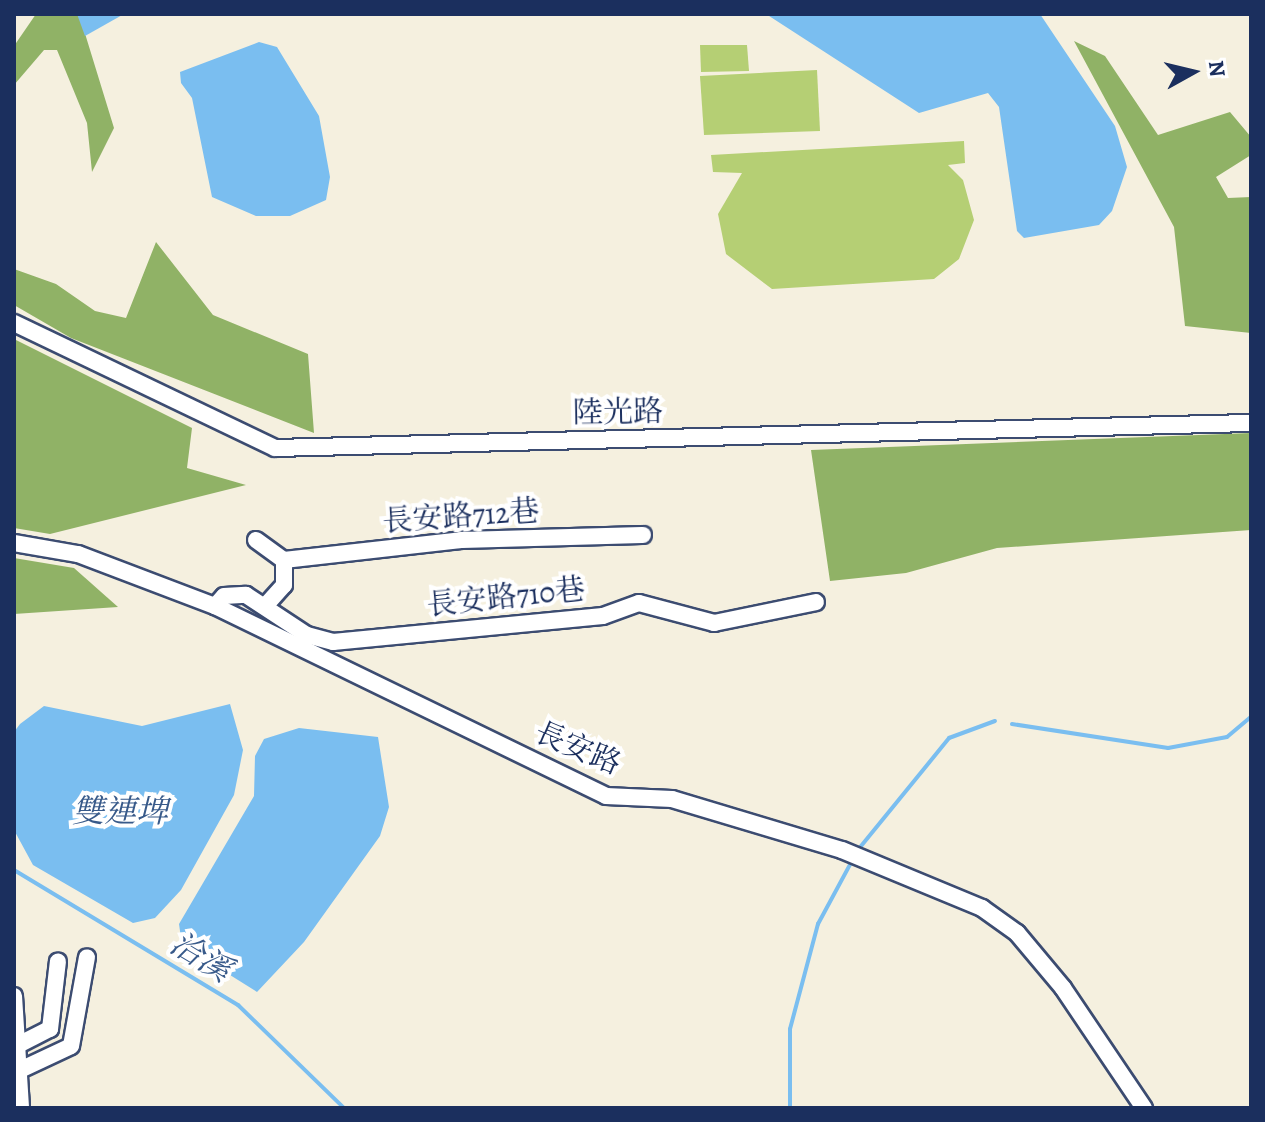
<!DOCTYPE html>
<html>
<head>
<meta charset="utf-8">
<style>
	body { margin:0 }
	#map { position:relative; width:1265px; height:1122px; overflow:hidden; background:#f5f0df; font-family:Alegreya,"Noto Serif TC",serif }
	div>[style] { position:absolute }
	.green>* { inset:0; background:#b5cf74 }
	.forest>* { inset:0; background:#90b266 }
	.water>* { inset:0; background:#7abef0 }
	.stream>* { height:4px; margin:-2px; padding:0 2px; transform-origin:2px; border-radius:2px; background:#7abef0 }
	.roads { filter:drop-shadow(2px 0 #3c4c71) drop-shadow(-2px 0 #3c4c71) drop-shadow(0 2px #3c4c71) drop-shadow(0 -2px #3c4c71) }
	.minor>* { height:16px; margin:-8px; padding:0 8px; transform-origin:8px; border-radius:8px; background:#fff }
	span { translate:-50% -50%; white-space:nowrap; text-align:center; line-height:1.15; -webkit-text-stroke:8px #fff; paint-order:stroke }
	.street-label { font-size:30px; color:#1b2f5e }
	.water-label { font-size:32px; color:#385a8a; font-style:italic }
	.frame { position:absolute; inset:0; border:16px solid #1b2f5e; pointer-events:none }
	.north { position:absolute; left:1153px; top:32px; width:80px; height:80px; -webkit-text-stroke:6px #fff; paint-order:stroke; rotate:82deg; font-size:22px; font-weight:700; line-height:32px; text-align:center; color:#1b2f5e }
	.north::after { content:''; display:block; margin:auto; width:28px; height:36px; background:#1b2f5e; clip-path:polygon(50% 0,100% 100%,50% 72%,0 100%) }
</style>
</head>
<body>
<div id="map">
	<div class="green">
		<div style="clip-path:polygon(700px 45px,747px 45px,749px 71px,701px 72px)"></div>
		<div style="clip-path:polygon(817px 70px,820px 131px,704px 135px,700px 76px)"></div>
		<div style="clip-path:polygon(964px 141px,965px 163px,948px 165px,963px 180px,974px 220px,959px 259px,934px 279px,772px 289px,726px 254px,718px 214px,742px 173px,713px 172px,711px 155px)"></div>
	</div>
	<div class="forest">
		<div style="clip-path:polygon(36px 14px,79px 14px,114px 128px,92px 172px,87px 123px,57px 50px,44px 50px,14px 85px,14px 46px)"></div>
		<div style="clip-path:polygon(1074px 41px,1105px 56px,1158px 135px,1230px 112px,1251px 137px,1251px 155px,1216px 177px,1228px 198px,1251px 197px,1251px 333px,1185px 326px,1174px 227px)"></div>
		<div style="clip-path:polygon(156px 242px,213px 315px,308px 354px,314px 433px,71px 338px,14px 305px,14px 269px,56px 284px,95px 311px,126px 318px)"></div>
		<div style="clip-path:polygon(14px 339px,192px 428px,187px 468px,246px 485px,50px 534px,14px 528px)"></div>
		<div style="clip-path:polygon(1251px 433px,1251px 530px,997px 548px,906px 573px,830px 581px,811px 450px)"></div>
		<div style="clip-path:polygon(14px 558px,74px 568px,118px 607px,14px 614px)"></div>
	</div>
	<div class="water">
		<div style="clip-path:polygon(77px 14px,124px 14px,85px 36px)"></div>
		<div style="clip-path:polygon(766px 14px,1040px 14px,1115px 126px,1127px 167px,1112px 211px,1099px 225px,1024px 238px,1017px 231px,999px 107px,988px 93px,919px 113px)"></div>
		<div style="clip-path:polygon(259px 42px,277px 47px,319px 116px,330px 177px,326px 200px,290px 216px,256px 216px,212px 197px,192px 98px,181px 83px,180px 72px)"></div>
		<div style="clip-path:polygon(230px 704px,243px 750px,234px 795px,181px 890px,155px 918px,133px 923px,33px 865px,14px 830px,14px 732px,20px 724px,44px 706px,142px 726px)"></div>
		<div style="clip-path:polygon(299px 728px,378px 737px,389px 807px,380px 836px,304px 942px,257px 992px,182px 945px,179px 924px,254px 796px,255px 756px,264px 739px)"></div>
	</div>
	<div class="stream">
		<div style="left:1012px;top:724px;width:158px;rotate:8.7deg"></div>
		<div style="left:1168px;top:748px;width:60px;rotate:-10.6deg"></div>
		<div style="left:1227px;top:737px;width:31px;rotate:-40deg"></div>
		<div style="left:857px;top:851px;width:146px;rotate:-50.8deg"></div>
		<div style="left:949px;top:738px;width:49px;rotate:-20.3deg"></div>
		<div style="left:14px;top:870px;width:262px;rotate:31.1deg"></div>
		<div style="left:238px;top:1005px;width:148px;rotate:44.2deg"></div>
		<div style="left:790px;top:1108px;width:79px;rotate:-90deg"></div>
		<div style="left:790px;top:1029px;width:109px;rotate:-75.1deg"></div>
		<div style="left:818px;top:924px;width:74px;rotate:-61.7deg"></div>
	</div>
	<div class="roads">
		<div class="minor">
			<div style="left:14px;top:323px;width:289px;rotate:25.6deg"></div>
			<div style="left:275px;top:448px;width:976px;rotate:-1.47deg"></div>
			<div style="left:256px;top:540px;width:34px;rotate:36deg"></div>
			<div style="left:284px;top:560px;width:25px;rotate:90deg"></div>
			<div style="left:284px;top:585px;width:24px;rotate:132deg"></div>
			<div style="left:14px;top:543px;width:65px;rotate:9.8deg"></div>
			<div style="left:78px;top:554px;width:147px;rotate:20.8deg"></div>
			<div style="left:215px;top:606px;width:435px;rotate:25.9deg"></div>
			<div style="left:606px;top:796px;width:66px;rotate:2.6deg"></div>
			<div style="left:672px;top:799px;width:177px;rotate:16.7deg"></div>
			<div style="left:842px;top:850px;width:152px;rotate:22.5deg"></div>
			<div style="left:982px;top:908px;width:43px;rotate:35.5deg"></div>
			<div style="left:1017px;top:933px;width:72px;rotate:50.1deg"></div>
			<div style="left:1063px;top:988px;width:145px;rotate:56deg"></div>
			<div style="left:284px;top:560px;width:178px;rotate:-6.4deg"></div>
			<div style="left:461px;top:540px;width:182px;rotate:-1.6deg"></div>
			<div style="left:215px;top:606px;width:13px;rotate:-48deg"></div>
			<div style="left:224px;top:596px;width:22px;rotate:-3deg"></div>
			<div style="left:246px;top:595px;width:73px;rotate:33.3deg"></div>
			<div style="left:307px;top:635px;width:27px;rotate:15deg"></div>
			<div style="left:333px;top:642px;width:271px;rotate:-5.5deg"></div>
			<div style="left:603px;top:616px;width:38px;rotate:-20deg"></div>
			<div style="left:639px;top:603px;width:78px;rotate:14.9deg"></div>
			<div style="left:714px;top:623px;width:104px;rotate:-11.6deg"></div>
			<div style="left:14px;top:996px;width:112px;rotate:86.4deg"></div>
			<div style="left:18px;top:1045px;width:36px;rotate:-27deg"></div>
			<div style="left:50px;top:1029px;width:68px;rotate:-83.3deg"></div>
			<div style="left:20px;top:1070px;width:56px;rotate:-25.2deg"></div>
			<div style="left:71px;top:1046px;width:90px;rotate:-79.8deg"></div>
		</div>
	</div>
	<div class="street-label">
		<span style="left:618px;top:412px;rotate:-1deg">陸光路</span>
		<span style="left:461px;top:516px;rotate:-4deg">長安路712巷</span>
		<span style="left:506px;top:597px;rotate:-6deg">長安路710巷</span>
		<span style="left:578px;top:748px;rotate:23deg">長安路</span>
	</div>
	<div class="water-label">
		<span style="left:120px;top:811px">雙連埤</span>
		<span style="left:201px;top:957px;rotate:31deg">洽溪</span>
	</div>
	<div class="frame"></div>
	<div class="north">N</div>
</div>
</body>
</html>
